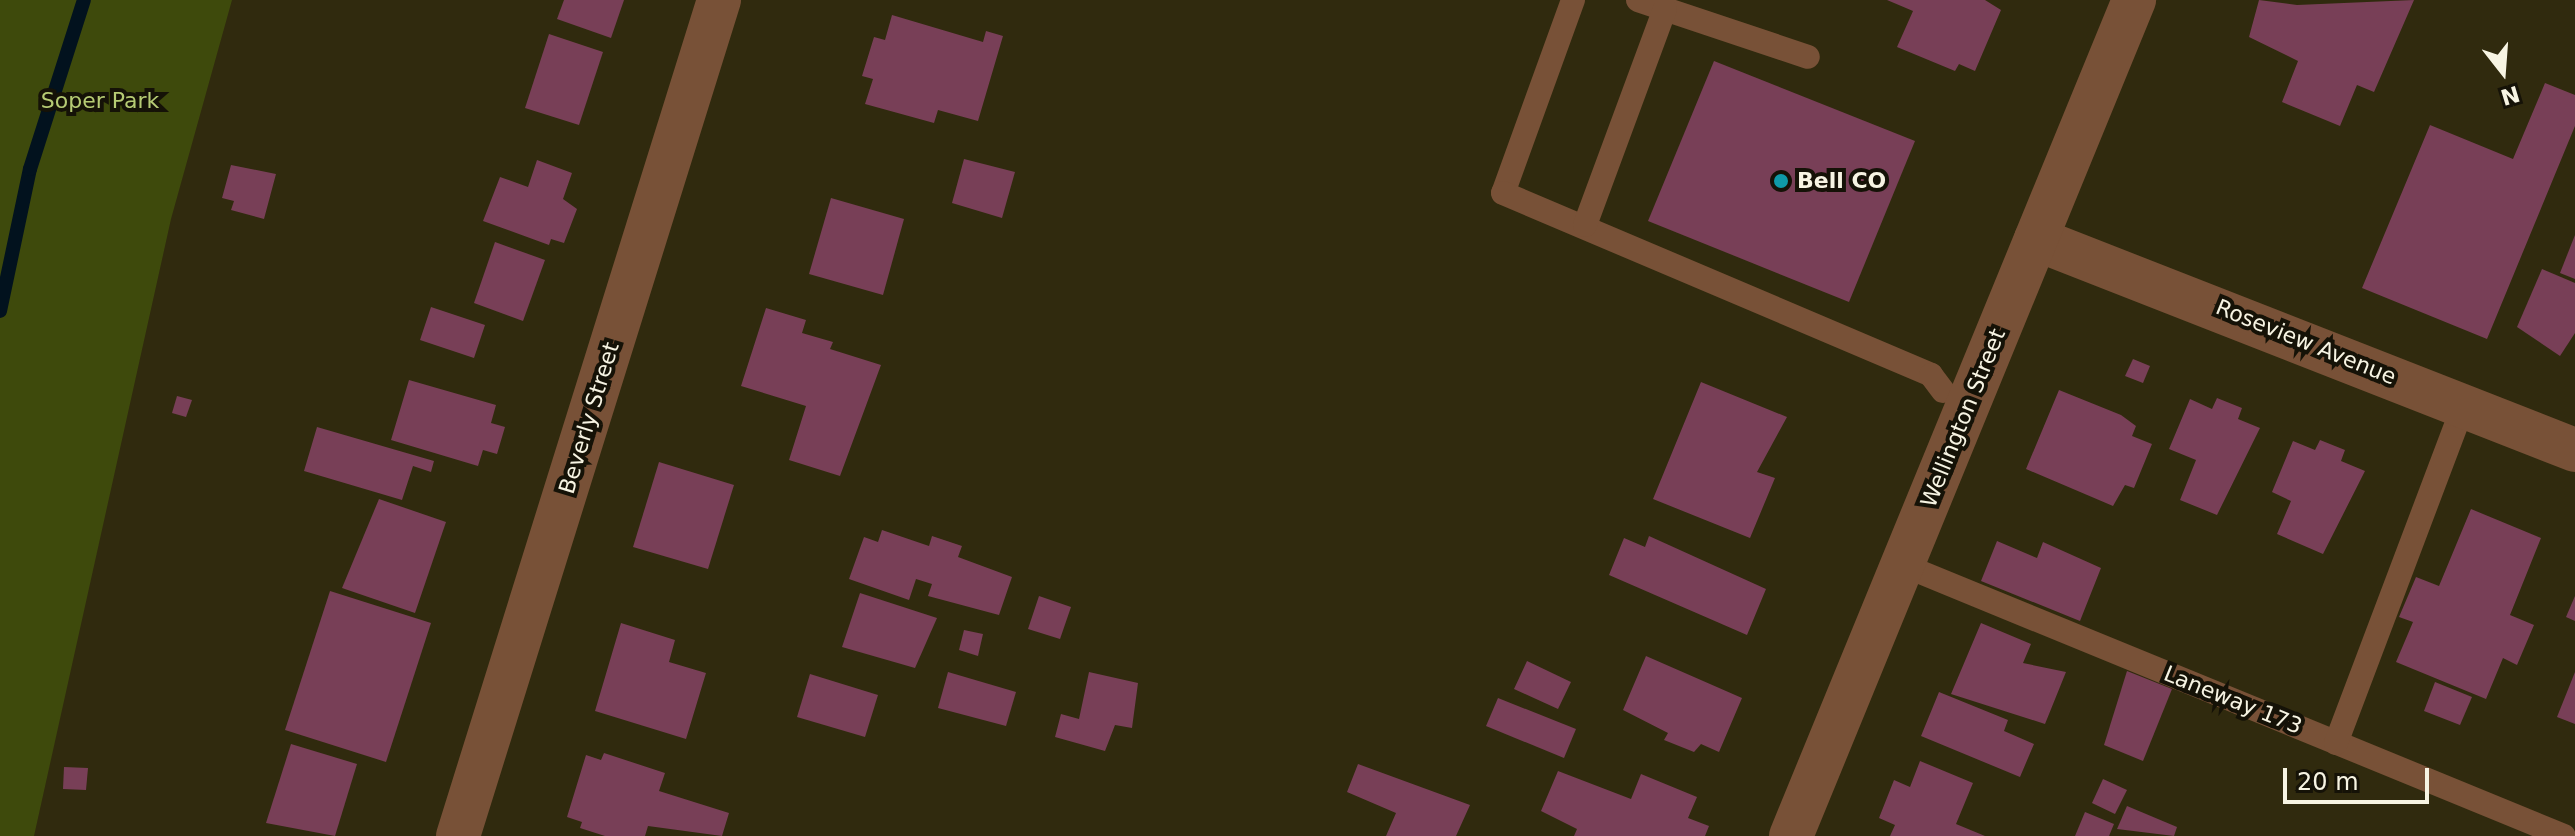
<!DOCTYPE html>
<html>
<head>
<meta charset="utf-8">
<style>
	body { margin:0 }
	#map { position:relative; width:2575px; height:836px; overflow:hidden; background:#302a0e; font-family:"DejaVu Sans",sans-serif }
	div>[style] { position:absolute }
	.green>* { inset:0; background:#3e4a0c }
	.stream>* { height:14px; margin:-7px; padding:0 7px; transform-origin:7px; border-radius:7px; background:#02121e }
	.building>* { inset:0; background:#783f57 }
	.service>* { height:24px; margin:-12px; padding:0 12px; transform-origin:12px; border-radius:12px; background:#785137 }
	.minor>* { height:44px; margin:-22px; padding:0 22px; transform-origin:22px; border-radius:22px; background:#785137 }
	.tertiary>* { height:44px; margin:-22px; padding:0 22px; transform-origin:22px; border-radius:22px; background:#785137 }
	.dots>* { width:22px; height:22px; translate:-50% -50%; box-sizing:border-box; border:4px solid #151207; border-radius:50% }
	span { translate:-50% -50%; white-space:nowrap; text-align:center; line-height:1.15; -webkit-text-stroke:8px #151207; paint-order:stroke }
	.park-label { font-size:22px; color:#b6cb74 }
	.poi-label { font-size:22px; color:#f7f4e3; font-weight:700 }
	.left { translate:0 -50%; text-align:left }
	.street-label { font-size:22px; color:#f7f4e3 }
	.north { position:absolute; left:2463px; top:32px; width:80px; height:80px; -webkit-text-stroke:6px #151207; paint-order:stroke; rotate:163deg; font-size:22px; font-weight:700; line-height:32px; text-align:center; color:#f7f4e3 }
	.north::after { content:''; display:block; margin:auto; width:28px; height:36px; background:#f7f4e3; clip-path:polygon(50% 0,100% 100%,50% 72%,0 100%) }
	.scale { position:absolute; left:2283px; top:768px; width:146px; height:36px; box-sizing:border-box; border:4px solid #f7f4e3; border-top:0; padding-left:10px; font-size:24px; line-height:28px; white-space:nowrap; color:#f7f4e3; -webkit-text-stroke:6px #151207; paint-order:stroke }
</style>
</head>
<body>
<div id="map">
	<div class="green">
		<div style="clip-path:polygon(0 0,232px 0,171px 219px,34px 836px,0 836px)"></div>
	</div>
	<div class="stream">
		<div style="left:0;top:311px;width:145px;rotate:-78.1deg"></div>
		<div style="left:30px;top:169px;width:177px;rotate:-72.3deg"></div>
	</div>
	<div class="building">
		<div style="clip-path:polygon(564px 0,624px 0,611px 38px,557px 19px)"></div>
		<div style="clip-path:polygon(1887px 0,1985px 0,2001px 10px,1975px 71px,1959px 64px,1955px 71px,1897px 47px,1913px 11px)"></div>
		<div style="clip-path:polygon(2259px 0,2297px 5px,2414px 0,2374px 92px,2357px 85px,2340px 126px,2282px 102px,2298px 61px,2249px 37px)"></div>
		<div style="clip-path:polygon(892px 15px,983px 42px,986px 31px,1003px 36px,978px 121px,938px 110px,934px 123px,865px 104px,873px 79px,862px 76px,874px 37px,885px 40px)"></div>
		<div style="clip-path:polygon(549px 34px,603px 52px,579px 125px,525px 108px)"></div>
		<div style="clip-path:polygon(1714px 61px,1915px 141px,1849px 302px,1648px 221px)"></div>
		<div style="clip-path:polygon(2545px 83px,2575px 95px,2575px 126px,2487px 339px,2362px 288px,2430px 125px,2513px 159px)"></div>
		<div style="clip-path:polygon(964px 159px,1015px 172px,1002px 218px,952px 203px)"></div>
		<div style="clip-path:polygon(537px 160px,572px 173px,563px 199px,577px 209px,564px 243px,551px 239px,549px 245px,483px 221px,500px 177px,528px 187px)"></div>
		<div style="clip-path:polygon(231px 165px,276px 174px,264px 219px,231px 210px,234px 201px,222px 198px)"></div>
		<div style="clip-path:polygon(831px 198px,904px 219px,883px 295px,809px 274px)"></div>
		<div style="clip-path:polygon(2575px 235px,2575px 279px,2560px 273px)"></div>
		<div style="clip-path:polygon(495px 242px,545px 260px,523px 321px,474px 303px)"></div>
		<div style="clip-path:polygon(2542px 269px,2575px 283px,2575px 333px,2560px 356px,2517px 327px)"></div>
		<div style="clip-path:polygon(431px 307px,485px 325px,474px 358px,420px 340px)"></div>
		<div style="clip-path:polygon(766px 308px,806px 320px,802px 333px,833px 342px,830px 349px,881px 365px,840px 476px,789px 460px,806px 406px,741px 386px)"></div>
		<div style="clip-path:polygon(2133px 359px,2150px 366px,2143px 383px,2125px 376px)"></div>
		<div style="clip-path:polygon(409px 380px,496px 405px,491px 423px,505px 427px,497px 454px,483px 450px,478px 466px,391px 440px)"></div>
		<div style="clip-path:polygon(1701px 382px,1787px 417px,1757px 472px,1775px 478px,1750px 538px,1653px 499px)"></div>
		<div style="clip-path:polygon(2059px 390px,2121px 415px,2136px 426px,2132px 436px,2152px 444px,2134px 488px,2125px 485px,2113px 506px,2026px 469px)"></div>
		<div style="clip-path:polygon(177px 396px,192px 400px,186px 417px,172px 413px)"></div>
		<div style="clip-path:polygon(2217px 398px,2242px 408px,2238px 419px,2260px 428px,2217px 515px,2180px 500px,2196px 460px,2169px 449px,2190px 399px,2212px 409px)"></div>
		<div style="clip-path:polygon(317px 427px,434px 461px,431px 472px,413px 466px,402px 500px,304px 471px)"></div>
		<div style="clip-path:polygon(2320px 440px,2345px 450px,2341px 461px,2365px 471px,2323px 554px,2277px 534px,2291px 501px,2272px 492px,2293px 441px,2315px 450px)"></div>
		<div style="clip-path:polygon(659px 462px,734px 485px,708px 569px,633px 547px)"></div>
		<div style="clip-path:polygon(379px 499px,446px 522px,415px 613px,342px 588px)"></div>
		<div style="clip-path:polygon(2471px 509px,2541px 538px,2510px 615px,2534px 625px,2517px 665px,2503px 658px,2486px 699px,2396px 662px,2413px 622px,2399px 617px,2416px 577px,2439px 586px)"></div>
		<div style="clip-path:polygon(882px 530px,929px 546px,932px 536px,962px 546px,958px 557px,1012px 577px,999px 615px,928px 596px,932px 584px,916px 579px,909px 600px,849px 579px,864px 537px,878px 542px)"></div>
		<div style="clip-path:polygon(1649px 536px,1766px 589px,1747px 635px,1609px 575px,1624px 538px,1645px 547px)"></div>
		<div style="clip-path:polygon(1997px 541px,2037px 558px,2043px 542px,2101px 568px,2080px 621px,1981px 581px)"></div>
		<div style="clip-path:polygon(330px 591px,431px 623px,386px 762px,285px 730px)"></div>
		<div style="clip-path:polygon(860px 593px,937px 618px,915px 668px,842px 647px)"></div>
		<div style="clip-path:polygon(1039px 596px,1071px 607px,1060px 639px,1028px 629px)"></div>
		<div style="clip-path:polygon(2575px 596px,2575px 621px,2566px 617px)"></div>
		<div style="clip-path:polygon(621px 623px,675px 640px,669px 662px,706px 673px,686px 739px,595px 711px)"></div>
		<div style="clip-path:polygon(1981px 623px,2031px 644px,2023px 663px,2066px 672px,2045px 724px,1951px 694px)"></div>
		<div style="clip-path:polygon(964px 630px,983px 634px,978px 656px,959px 650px)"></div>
		<div style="clip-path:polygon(1646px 656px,1742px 698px,1719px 752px,1701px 744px,1694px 752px,1664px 740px,1668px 733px,1623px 710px)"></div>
		<div style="clip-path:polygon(1527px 661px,1571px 682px,1558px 709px,1514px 689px)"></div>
		<div style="clip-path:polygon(2127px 671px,2172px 689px,2143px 761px,2104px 745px)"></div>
		<div style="clip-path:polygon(948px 672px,1016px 692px,1006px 726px,938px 708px)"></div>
		<div style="clip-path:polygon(1089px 672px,1138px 683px,1132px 728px,1115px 725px,1105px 751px,1055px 737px,1061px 714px,1079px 719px)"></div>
		<div style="clip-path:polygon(2575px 672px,2575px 724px,2557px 717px)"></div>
		<div style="clip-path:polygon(810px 674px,878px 695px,865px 737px,797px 717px)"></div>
		<div style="clip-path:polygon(2435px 682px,2472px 697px,2460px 725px,2424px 711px)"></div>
		<div style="clip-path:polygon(1939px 692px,2008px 720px,2004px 731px,2034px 744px,2020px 777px,1921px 736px)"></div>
		<div style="clip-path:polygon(1498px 698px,1576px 729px,1564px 758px,1486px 726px)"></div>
		<div style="clip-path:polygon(291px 744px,357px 764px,335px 836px,266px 823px)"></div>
		<div style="clip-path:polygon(604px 753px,665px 773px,659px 791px,729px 813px,722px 836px,648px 826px,645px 836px,605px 836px,580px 828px,582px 822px,567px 817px,586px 755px,601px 760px)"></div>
		<div style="clip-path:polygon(1920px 761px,1973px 783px,1956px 824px,1985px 836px,1890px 836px,1895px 825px,1879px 818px,1894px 780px,1910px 787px)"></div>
		<div style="clip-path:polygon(1358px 764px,1470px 805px,1456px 836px,1386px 836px,1396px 813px,1347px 792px)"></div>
		<div style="clip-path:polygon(64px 767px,88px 768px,86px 790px,63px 789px)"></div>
		<div style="clip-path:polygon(1558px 771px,1631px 799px,1641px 774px,1697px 797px,1688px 818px,1709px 826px,1705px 836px,1574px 836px,1577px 829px,1541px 811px)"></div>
		<div style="clip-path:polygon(2103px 779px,2127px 790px,2115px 814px,2092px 803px)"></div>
		<div style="clip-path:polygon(2127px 806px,2177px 827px,2174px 836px,2117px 829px)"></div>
		<div style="clip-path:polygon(2085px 812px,2114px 824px,2109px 836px,2075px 836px)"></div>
	</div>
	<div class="service">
		<div style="left:1573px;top:0;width:205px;rotate:109.9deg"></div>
		<div style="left:1503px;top:193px;width:465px;rotate:23deg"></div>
		<div style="left:1931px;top:375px;width:20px;rotate:53deg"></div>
		<div style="left:1638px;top:0;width:179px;rotate:18.5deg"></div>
		<div style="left:1585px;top:225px;width:230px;rotate:-69.7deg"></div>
		<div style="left:1903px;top:565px;width:714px;rotate:22.29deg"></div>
		<div style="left:2336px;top:743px;width:361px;rotate:-69.3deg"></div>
	</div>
	<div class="minor">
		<div style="left:2036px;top:239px;width:579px;rotate:21.38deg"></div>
		<div style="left:1791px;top:836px;width:904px;rotate:-67.69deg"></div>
	</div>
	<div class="tertiary">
		<div style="left:458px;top:836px;width:876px;rotate:-72.66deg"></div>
	</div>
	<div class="dots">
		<div style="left:1781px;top:181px;background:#0f9aa8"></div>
	</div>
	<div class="park-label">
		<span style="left:100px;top:101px">Soper Park</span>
	</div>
	<div class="poi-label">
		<span class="left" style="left:1797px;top:181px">Bell CO</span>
	</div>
	<div class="street-label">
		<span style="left:2306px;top:342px;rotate:22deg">Roseview Avenue</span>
		<span style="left:589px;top:418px;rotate:-73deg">Beverly Street</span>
		<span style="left:1963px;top:418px;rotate:-68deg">Wellington Street</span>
		<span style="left:2233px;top:700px;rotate:22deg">Laneway 173</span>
	</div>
	<div class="north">N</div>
	<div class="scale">20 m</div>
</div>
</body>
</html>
